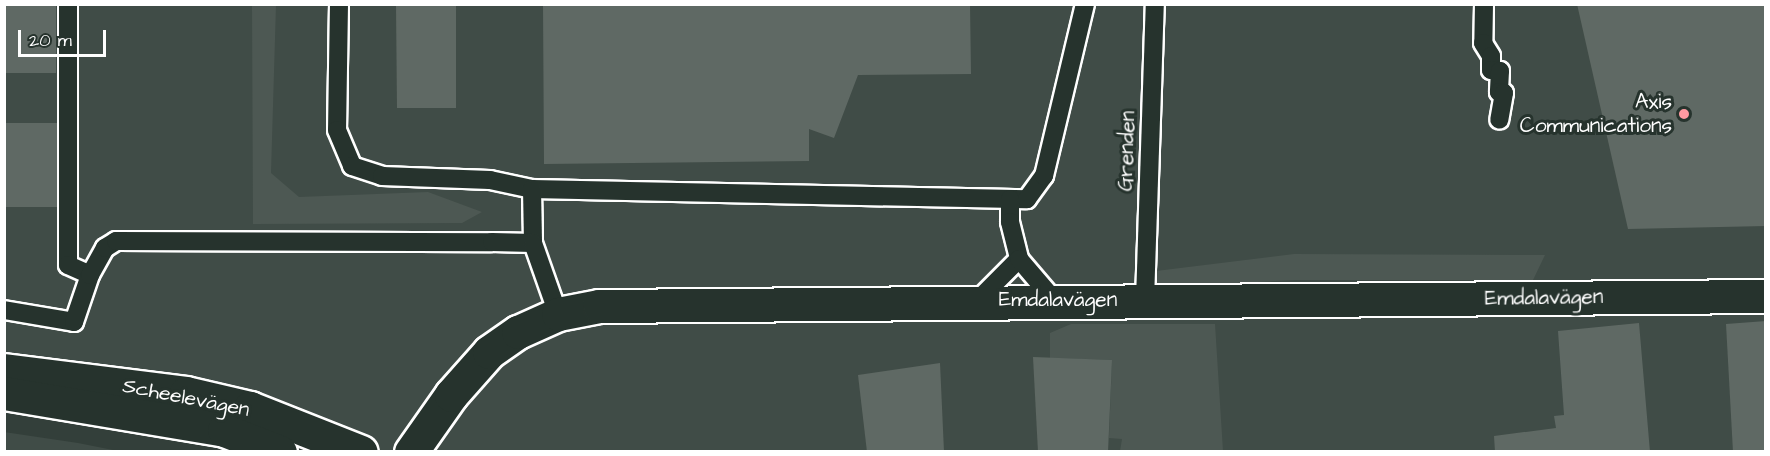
<!DOCTYPE html>
<html>
<head>
<meta charset="utf-8">
<style>
	body { margin:0 }
	#map { position:relative; width:1770px; height:456px; overflow:hidden; background:#333f3a; font-family:"Architects Daughter",sans-serif }
	div>[style] { position:absolute }
	.built>* { inset:0; background:#404c47 }
	.green>* { inset:0; background:#4d5853 }
	.building>* { inset:0; background:#5f6964 }
	.roads { filter:drop-shadow(2px 0 #fff) drop-shadow(-2px 0 #fff) drop-shadow(0 2px #fff) drop-shadow(0 -2px #fff) }
	.lane>* { height:18px; margin:-9px; padding:0 9px; transform-origin:9px; border-radius:9px; background:#26332d }
	.street>* { height:33px; margin:-16.5px; padding:0 16.5px; transform-origin:16.5px; border-radius:16.5px; background:#26332d }
	.secondary>* { height:33px; margin:-16.5px; padding:0 16.5px; transform-origin:16.5px; border-radius:16.5px; background:#26332d }
	.dots>* { width:16px; height:16px; translate:-50% -50%; box-sizing:border-box; border:3px solid #26332d; border-radius:50% }
	span { translate:-50% -50%; white-space:nowrap; text-align:center; line-height:1.15; -webkit-text-stroke:6px #26332d; paint-order:stroke }
	.poi-label { font-size:21px; color:#fff }
	.right { translate:-100% -50%; text-align:right }
	.street-label { font-size:21px; color:#fff }
	.frame { position:absolute; inset:0; border:6px solid #fff; pointer-events:none }
	.scale { position:absolute; left:18px; top:30px; width:88px; height:27px; box-sizing:border-box; border:3px solid #fff; border-top:0; padding-left:8px; font-size:18px; line-height:21px; white-space:nowrap; color:#fff; -webkit-text-stroke:4px #26332d; paint-order:stroke }
</style>
</head>
<body>
<div id="map">
	<div class="built">
		<div style="clip-path:polygon(5px 5px,1765px 5px,1765px 451px,323px 452px,250px 408px,5px 370px)"></div>
		<div style="clip-path:polygon(4px 432px,78px 443px,118px 451px,5px 451px)"></div>
	</div>
	<div class="green">
		<div style="clip-path:polygon(252px 5px,276px 5px,271px 173px,299px 197px,428px 192px,482px 212px,462px 223px,253px 224px)"></div>
		<div style="clip-path:polygon(1294px 254px,1545px 255px,1533px 280px,1297px 280px,1156px 287px,1156px 271px)"></div>
		<div style="clip-path:polygon(1071px 324px,1215px 324px,1223px 451px,1120px 451px,1122px 439px,1109px 438px,1112px 360px,1050px 358px,1050px 333px)"></div>
	</div>
	<div class="building">
		<div style="clip-path:polygon(4px 4px,56px 4px,56px 73px,4px 73px)"></div>
		<div style="clip-path:polygon(396px 4px,456px 4px,456px 108px,397px 108px)"></div>
		<div style="clip-path:polygon(543px 4px,970px 4px,971px 74px,858px 75px,834px 138px,809px 129px,809px 161px,544px 164px)"></div>
		<div style="clip-path:polygon(1577px 4px,1766px 4px,1766px 226px,1628px 229px)"></div>
		<div style="clip-path:polygon(4px 123px,57px 123px,57px 207px,4px 207px)"></div>
		<div style="clip-path:polygon(1766px 321px,1766px 452px,1733px 452px,1726px 324px)"></div>
		<div style="clip-path:polygon(1639px 323px,1650px 452px,1495px 452px,1494px 436px,1556px 428px,1554px 416px,1564px 415px,1558px 331px)"></div>
		<div style="clip-path:polygon(1033px 357px,1112px 360px,1108px 452px,1038px 452px)"></div>
		<div style="clip-path:polygon(940px 363px,944px 452px,867px 452px,858px 375px)"></div>
	</div>
	<div class="roads">
		<div class="lane">
			<div style="left:68px;top:4px;width:261px;rotate:90deg"></div>
			<div style="left:68px;top:265px;width:24px;rotate:24deg"></div>
			<div style="left:339px;top:4px;width:126px;rotate:90.9deg"></div>
			<div style="left:337px;top:130px;width:39px;rotate:67deg"></div>
			<div style="left:352px;top:166px;width:32px;rotate:18deg"></div>
			<div style="left:382px;top:176px;width:108px;rotate:2.1deg"></div>
			<div style="left:490px;top:180px;width:43px;rotate:12.1deg"></div>
			<div style="left:532px;top:189px;width:495px;rotate:1.2deg"></div>
			<div style="left:1027px;top:199px;width:29px;rotate:-54deg"></div>
			<div style="left:1044px;top:176px;width:177px;rotate:-76.6deg"></div>
			<div style="left:1484px;top:4px;width:39px;rotate:91deg"></div>
			<div style="left:1483px;top:43px;width:15px;rotate:58deg"></div>
			<div style="left:1491px;top:56px;width:14px;rotate:90deg"></div>
			<div style="left:1491px;top:70px;width:9px;rotate:6deg"></div>
			<div style="left:1500px;top:71px;width:21px;rotate:93deg"></div>
			<div style="left:1499px;top:92px;width:5px;rotate:11deg"></div>
			<div style="left:1504px;top:93px;width:27px;rotate:100deg"></div>
			<div style="left:532px;top:189px;width:54px;rotate:88.9deg"></div>
			<div style="left:1010px;top:199px;width:23px;rotate:90deg"></div>
			<div style="left:1010px;top:222px;width:38px;rotate:76deg"></div>
			<div style="left:978px;top:300px;width:58px;rotate:-45deg"></div>
			<div style="left:1019px;top:259px;width:54px;rotate:49.5deg"></div>
			<div style="left:1145px;top:300px;width:296px;rotate:-88.1deg"></div>
			<div style="left:4px;top:310px;width:71px;rotate:9.7deg"></div>
			<div style="left:74px;top:322px;width:50px;rotate:-71.2deg"></div>
			<div style="left:90px;top:275px;width:31px;rotate:-61deg"></div>
			<div style="left:105px;top:248px;width:13px;rotate:-32deg"></div>
			<div style="left:116px;top:241px;width:376px;rotate:0.2deg"></div>
			<div style="left:492px;top:242px;width:41px;rotate:1.4deg"></div>
			<div style="left:533px;top:243px;width:75px;rotate:70.6deg"></div>
		</div>
		<div class="street">
			<div style="left:411px;top:452px;width:70px;rotate:-54.9deg"></div>
			<div style="left:451px;top:395px;width:57px;rotate:-48.5deg"></div>
			<div style="left:489px;top:352px;width:35px;rotate:-35deg"></div>
			<div style="left:518px;top:332px;width:44px;rotate:-24.2deg"></div>
			<div style="left:558px;top:314px;width:42px;rotate:-11deg"></div>
			<div style="left:599px;top:306px;width:1167px;rotate:-0.49deg"></div>
		</div>
		<div class="secondary">
			<div style="left:4px;top:370px;width:183px;rotate:7.2deg"></div>
			<div style="left:186px;top:393px;width:66px;rotate:13.2deg"></div>
			<div style="left:250px;top:408px;width:119px;rotate:21.6deg"></div>
			<div style="left:4px;top:393px;width:223px;rotate:9.5deg"></div>
			<div style="left:224px;top:430px;width:60px;rotate:21.4deg"></div>
		</div>
	</div>
	<div class="dots">
		<div style="left:1684px;top:114px;background:#ff9aa2"></div>
	</div>
	<div class="poi-label">
		<span class="right" style="left:1672px;top:114px">Axis<br>Communications</span>
	</div>
	<div class="street-label">
		<span style="left:1127px;top:151px;rotate:-88deg">Grenden</span>
		<span style="left:1544px;top:298px;rotate:-1deg">Emdalavägen</span>
		<span style="left:1058px;top:300px">Emdalavägen</span>
		<span style="left:186px;top:398px;rotate:11deg">Scheelevägen</span>
	</div>
	<div class="frame"></div>
	<div class="scale">20 m</div>
</div>
</body>
</html>
